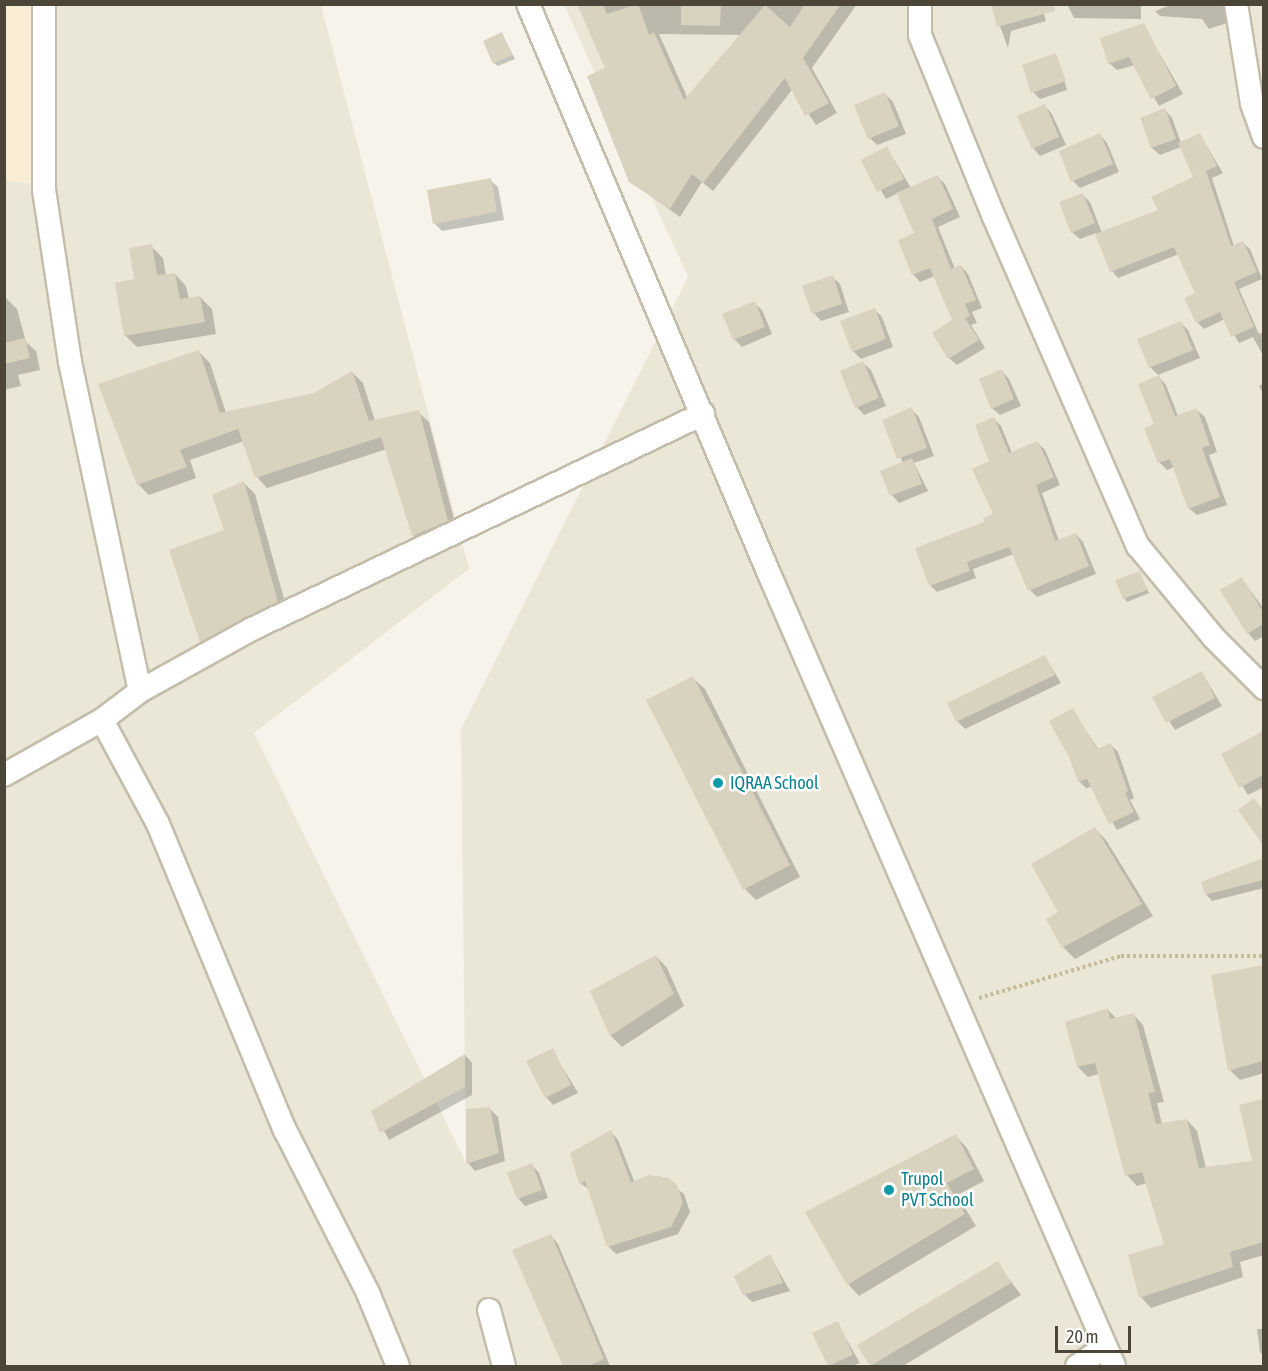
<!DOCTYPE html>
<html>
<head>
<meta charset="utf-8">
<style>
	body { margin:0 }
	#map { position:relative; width:1268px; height:1371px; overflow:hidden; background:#f6f4ea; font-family:"Asap Condensed",sans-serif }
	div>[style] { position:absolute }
	.residential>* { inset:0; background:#eae7d7 }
	.commercial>* { inset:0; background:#f9eed4 }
	.shadow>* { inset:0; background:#0003 }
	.building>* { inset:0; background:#d9d2be }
	.path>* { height:4px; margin-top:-2px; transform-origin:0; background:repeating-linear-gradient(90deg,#c6bc9b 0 3px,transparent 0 6px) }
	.roads { filter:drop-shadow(2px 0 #c3bdab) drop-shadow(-2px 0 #c3bdab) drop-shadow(0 2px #c3bdab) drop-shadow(0 -2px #c3bdab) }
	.minor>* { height:22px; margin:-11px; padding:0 11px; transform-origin:11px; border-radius:11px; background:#fff }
	.dots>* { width:16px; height:16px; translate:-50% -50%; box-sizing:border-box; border:3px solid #fff; border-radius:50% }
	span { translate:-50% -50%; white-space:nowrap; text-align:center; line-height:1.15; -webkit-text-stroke:5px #fff; paint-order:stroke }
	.culture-label { font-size:18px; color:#0d838f }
	.left { translate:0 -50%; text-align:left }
	.frame { position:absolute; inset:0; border:6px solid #4b4637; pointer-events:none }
	.scale { position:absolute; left:1055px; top:1326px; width:76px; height:27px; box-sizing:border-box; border:3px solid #4b4637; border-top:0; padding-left:8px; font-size:18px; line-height:21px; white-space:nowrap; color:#4b4637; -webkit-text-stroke:4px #fff; paint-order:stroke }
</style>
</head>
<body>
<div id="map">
	<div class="residential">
		<div style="clip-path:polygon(5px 5px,321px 5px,469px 569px,254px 733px,466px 1163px,461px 729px,688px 277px,564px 5px,1263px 5px,1263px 1366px,5px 1366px)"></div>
	</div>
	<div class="commercial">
		<div style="clip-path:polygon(5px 5px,35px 5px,43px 186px,5px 180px)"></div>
	</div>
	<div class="shadow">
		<div style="clip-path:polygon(evenodd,579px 4px,857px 4px,812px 68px,837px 113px,816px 125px,792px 90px,713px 191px,702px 182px,680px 217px,630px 181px,607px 68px,579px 4px,659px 34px,742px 35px,688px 99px,659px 34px)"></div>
		<div style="clip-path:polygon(992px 4px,1041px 4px,1046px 21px,1011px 31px,1008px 48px)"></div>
		<div style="clip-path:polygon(1067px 4px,1141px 4px,1141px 19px,1074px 18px)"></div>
		<div style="clip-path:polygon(1173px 4px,1229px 4px,1230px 22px,1209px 29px,1202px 19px,1160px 16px,1155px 11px)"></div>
		<div style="clip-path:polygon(1143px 25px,1183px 94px,1159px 106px,1135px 65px,1117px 70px,1109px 63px)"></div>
		<div style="clip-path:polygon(502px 34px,515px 59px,498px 66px,494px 63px)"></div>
		<div style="clip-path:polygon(1059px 64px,1067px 90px,1040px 99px,1033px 92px)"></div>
		<div style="clip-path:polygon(885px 94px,893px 102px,906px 134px,877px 145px,870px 138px)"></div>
		<div style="clip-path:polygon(1045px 106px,1052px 114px,1066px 145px,1040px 156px,1033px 148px)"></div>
		<div style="clip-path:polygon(1165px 110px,1172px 118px,1181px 143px,1200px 135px,1223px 173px,1212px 178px,1234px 246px,1243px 243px,1250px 249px,1262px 279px,1239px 289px,1259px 334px,1264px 332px,1264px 357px,1253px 337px,1239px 343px,1225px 319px,1204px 329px,1198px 323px,1186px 298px,1197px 293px,1179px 254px,1118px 278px,1112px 271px,1096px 233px,1080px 239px,1072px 232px,1083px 195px,1090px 202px,1102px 233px,1160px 210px,1195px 177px,1181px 147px,1160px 155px,1152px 148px,1142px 119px)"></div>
		<div style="clip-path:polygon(1100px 135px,1107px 143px,1119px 172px,1080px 188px,1073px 181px)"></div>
		<div style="clip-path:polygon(887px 148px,911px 188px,938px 177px,945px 184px,960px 217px,938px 227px,955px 269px,961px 266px,968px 274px,982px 308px,972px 312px,977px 323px,971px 325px,985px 348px,957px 365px,949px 358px,954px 321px,935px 276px,920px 282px,913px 274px,916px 234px,898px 193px,886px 199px,863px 160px)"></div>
		<div style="clip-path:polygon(490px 180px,498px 187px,504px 220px,442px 231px,434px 223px)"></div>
		<div style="clip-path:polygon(151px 246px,163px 258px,166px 275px,175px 274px,186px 286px,189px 299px,200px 297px,212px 309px,216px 334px,137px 347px,125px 335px)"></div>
		<div style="clip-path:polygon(832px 277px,840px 284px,849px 312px,821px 321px,814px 313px)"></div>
		<div style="clip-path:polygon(5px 297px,17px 309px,26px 342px,36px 351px,40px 370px,18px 375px,21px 386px,4px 390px)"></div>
		<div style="clip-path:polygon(754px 303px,762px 310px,772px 334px,742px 347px,734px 339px)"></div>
		<div style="clip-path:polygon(874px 309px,882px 317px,893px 347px,861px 359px,853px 351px)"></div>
		<div style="clip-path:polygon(1181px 323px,1188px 330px,1200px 358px,1158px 375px,1150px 367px)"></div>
		<div style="clip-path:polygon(199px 352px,210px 363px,226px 413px,315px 394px,352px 372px,363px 383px,375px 421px,418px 412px,429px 422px,457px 531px,424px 545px,414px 535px,387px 449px,267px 488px,257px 477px,244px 441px,190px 460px,196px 478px,149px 495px,138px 484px)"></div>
		<div style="clip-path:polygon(863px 363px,871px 370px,886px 406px,864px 415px,857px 407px)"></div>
		<div style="clip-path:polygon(1002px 371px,1009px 379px,1021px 406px,1000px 415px,992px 408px)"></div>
		<div style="clip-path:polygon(1159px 377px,1166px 385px,1178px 416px,1197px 410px,1205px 417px,1217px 452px,1209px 455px,1227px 505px,1197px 515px,1189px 508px,1174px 467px,1167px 470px,1159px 462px,1156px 425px)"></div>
		<div style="clip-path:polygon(1264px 383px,1264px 395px,1259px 386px)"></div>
		<div style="clip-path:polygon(911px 409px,919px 417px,934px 456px,914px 463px,928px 491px,899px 503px,892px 495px,882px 472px,903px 463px,884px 421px)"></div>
		<div style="clip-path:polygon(994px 419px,1001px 426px,1012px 453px,1038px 443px,1045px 450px,1060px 485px,1042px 493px,1059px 541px,1076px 534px,1083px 542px,1096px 574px,1037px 597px,1030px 590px,1014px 554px,973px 569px,976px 578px,937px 592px,930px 585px,995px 515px,991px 462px)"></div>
		<div style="clip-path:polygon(244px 483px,255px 494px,288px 613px,212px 653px,201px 642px,171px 550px,226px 531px)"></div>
		<div style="clip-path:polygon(1139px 573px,1149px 593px,1127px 602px,1124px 598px)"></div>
		<div style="clip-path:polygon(1242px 579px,1264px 609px,1264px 636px,1255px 641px,1248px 633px)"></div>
		<div style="clip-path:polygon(1045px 657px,1061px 683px,965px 729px,957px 721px,949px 704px)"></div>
		<div style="clip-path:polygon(1202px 673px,1222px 706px,1175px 730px,1154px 697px)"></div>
		<div style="clip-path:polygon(693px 678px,705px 689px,800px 877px,756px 900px,745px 889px)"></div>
		<div style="clip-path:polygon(1072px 710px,1099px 750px,1111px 745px,1118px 752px,1134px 798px,1130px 800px,1140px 819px,1117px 830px,1092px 787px,1086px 788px,1079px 781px)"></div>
		<div style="clip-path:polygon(1264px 733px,1264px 787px,1248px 795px,1223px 754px)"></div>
		<div style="clip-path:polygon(1254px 800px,1264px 812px,1264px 843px,1240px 810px)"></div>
		<div style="clip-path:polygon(1095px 829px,1106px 840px,1153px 916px,1075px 959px,1063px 947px)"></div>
		<div style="clip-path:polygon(1264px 860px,1264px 888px,1212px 901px,1206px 894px,1203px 883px)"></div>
		<div style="clip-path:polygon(656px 956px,667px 968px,684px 1006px,622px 1047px,611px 1036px,592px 991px)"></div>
		<div style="clip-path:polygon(1264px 967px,1264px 1073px,1240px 1080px,1230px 1070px,1213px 976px)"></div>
		<div style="clip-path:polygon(1107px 1009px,1117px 1019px,1133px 1014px,1143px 1025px,1164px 1102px,1157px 1103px,1162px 1124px,1187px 1120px,1197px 1131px,1206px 1168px,1254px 1162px,1241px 1106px,1264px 1101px,1264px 1255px,1240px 1262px,1243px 1277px,1151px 1308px,1141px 1297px,1130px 1256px,1166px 1245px,1147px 1183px,1137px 1186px,1127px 1175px,1099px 1074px,1088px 1077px,1078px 1067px)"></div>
		<div style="clip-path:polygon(552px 1050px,578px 1093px,553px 1105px,546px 1097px)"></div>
		<div style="clip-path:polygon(465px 1055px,472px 1063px,472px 1095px,389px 1140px,373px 1111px)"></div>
		<div style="clip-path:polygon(490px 1109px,498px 1117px,505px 1161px,475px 1171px,468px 1163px,467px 1111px)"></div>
		<div style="clip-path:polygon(611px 1132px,618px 1140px,635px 1183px,659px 1176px,684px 1194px,690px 1212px,678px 1234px,616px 1254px,608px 1246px,590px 1190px,580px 1183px)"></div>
		<div style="clip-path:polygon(956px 1136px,967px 1148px,984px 1181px,957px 1195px,976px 1226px,859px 1296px,848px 1284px)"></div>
		<div style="clip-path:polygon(532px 1165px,539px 1173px,548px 1198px,525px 1206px,518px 1198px)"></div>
		<div style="clip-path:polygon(551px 1236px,558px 1244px,610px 1366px,565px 1366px,514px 1250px)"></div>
		<div style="clip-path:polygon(770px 1256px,790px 1291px,752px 1302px,744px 1294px)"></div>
		<div style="clip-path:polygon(997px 1263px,1021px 1295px,903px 1366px,872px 1366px,859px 1346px)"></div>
		<div style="clip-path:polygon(837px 1323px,860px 1363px,852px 1366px,830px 1366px,814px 1333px)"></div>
		<div style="clip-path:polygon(1257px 1329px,1264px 1329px,1264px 1356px,1260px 1352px)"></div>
	</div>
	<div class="building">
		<div style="clip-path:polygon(577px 4px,603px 4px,607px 14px,638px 4px,649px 35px,654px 32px,684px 100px,765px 5px,790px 27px,805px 4px,841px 4px,803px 58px,829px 103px,805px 116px,785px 78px,703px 183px,692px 174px,670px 209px,629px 182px,587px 76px,605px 68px)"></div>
		<div style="clip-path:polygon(681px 4px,721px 4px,720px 26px,681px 25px)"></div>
		<div style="clip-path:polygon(991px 4px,1054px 4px,1055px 11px,997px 27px)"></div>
		<div style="clip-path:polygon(1144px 23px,1176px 86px,1151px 99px,1129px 57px,1108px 64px,1100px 38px)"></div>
		<div style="clip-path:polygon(502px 32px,512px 55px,493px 64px,483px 41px)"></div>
		<div style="clip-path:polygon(1056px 53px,1066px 81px,1031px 93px,1022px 65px)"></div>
		<div style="clip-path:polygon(885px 92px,899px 126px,868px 139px,854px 105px)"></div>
		<div style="clip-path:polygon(1045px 104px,1059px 137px,1032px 149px,1017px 116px)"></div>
		<div style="clip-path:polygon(1165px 108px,1176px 139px,1151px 148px,1140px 118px)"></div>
		<div style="clip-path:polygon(1100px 133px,1113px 164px,1071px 182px,1059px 151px)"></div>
		<div style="clip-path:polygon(1200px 133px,1217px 166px,1206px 171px,1231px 246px,1243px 241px,1257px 272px,1234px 282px,1254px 327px,1231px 337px,1220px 312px,1196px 323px,1184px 298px,1195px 293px,1174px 247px,1110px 272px,1095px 234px,1158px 210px,1151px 197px,1193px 177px,1178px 143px)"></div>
		<div style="clip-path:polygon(887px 146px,904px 179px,877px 192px,861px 160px)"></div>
		<div style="clip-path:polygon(938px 175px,953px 209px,932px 219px,951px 269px,961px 265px,976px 300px,965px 304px,970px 316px,965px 318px,979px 340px,948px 359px,932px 333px,952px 320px,930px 268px,912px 275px,898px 240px,914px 233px,896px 193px)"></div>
		<div style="clip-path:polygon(491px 178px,497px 212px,433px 224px,427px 190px)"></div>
		<div style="clip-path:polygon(1083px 193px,1095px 223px,1071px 233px,1059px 202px)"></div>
		<div style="clip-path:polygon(152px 244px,157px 275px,175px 273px,180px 299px,200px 296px,205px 322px,124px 336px,115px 283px,134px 279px,129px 248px)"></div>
		<div style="clip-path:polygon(833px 275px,842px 304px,812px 314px,802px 286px)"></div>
		<div style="clip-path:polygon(755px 301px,765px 327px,733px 340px,722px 314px)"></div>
		<div style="clip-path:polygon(875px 308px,886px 339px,852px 352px,840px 321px)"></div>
		<div style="clip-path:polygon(1181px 321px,1193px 350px,1149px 368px,1137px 339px)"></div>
		<div style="clip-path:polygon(25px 338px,30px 358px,4px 364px,4px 343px)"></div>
		<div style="clip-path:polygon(199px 350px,220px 413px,314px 393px,352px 371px,369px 421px,419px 410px,448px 521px,412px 536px,381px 437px,255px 478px,238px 429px,180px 450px,187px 467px,137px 485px,98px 384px)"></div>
		<div style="clip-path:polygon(863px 361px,879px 398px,855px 408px,840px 371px)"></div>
		<div style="clip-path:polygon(1002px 369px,1014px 399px,991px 409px,979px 379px)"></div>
		<div style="clip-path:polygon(1159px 375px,1175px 416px,1197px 408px,1210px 445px,1202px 448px,1220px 497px,1188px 509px,1170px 459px,1158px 463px,1144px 428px,1154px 424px,1138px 384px)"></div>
		<div style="clip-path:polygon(912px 407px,927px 448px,897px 459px,882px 420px)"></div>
		<div style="clip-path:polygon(994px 417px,1009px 453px,1038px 441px,1054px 477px,1036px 485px,1055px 541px,1076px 533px,1089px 566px,1028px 591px,1009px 547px,967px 562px,970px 571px,929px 586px,915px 548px,984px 522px,983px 518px,993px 514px,972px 469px,989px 461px,975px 425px)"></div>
		<div style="clip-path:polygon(912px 458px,922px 484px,890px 496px,880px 471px)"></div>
		<div style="clip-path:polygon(244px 481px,278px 602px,200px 642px,169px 550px,224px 530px,212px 495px)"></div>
		<div style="clip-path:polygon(1140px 571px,1147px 590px,1123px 599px,1115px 580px)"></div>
		<div style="clip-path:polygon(1242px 577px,1263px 612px,1263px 624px,1247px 634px,1220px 590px)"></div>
		<div style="clip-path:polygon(1045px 655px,1055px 675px,956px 722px,947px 703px)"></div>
		<div style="clip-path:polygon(1202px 671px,1215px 698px,1166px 723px,1152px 697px)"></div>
		<div style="clip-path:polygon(693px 676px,790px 865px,743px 890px,646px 700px)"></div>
		<div style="clip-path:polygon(1073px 708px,1097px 749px,1111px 743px,1128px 791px,1125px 793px,1134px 812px,1109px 824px,1087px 779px,1078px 782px,1069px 757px,1049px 721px)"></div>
		<div style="clip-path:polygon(1263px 731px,1263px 775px,1239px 788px,1221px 754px)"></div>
		<div style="clip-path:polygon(1254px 798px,1263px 812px,1263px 845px,1238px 810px)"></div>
		<div style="clip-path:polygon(1095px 827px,1142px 904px,1062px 948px,1046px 919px,1058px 912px,1031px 864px)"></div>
		<div style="clip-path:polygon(1263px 858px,1263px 880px,1205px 895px,1201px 882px)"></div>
		<div style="clip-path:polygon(656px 955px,674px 994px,610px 1036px,590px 991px)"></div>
		<div style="clip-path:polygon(1263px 965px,1263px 1061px,1228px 1071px,1211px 975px)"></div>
		<div style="clip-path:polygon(1108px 1008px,1110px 1019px,1134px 1013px,1155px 1092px,1148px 1093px,1156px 1124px,1187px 1119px,1199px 1168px,1252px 1161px,1239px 1105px,1263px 1099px,1263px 1242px,1230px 1252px,1233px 1267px,1139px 1298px,1128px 1255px,1164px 1244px,1142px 1172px,1125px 1176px,1095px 1063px,1077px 1067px,1065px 1022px)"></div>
		<div style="clip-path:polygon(553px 1048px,571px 1085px,545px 1098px,526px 1061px)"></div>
		<div style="clip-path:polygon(465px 1054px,465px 1087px,380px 1133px,371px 1111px)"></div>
		<div style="clip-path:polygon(490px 1107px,499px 1153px,466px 1164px,466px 1109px)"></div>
		<div style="clip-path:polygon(611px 1130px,631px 1182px,649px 1175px,669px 1178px,677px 1185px,683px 1203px,671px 1227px,607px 1247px,585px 1181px,579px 1184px,570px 1153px)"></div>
		<div style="clip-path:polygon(956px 1134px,974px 1169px,947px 1183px,965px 1214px,847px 1285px,805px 1212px)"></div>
		<div style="clip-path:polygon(532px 1163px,542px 1190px,517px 1199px,507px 1173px)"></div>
		<div style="clip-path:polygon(551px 1234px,604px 1359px,588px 1366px,563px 1366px,512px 1250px)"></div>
		<div style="clip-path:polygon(770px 1254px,783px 1283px,743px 1295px,734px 1276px)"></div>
		<div style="clip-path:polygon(998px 1261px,1011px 1283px,870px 1366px,857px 1345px)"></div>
		<div style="clip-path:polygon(838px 1321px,853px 1355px,828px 1366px,812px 1333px)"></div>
	</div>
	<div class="path">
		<div style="left:979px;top:998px;width:148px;rotate:-16.5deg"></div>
		<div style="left:1121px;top:956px;width:143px"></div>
	</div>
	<div class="roads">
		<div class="minor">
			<div style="left:44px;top:4px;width:186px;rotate:90deg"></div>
			<div style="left:44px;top:190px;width:174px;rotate:81.4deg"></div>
			<div style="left:70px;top:362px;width:336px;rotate:78deg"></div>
			<div style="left:528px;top:4px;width:613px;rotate:67.07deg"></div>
			<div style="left:767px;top:569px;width:869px;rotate:66.47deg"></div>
			<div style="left:920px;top:4px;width:31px;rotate:90deg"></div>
			<div style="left:920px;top:35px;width:196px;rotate:67.9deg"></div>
			<div style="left:994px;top:217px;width:359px;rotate:66.4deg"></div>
			<div style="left:1138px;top:546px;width:119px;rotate:50.4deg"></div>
			<div style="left:1214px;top:638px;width:71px;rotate:45deg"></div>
			<div style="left:1236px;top:4px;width:101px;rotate:80.9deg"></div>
			<div style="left:1252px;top:104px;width:35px;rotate:70deg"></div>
			<div style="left:102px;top:720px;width:118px;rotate:61.7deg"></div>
			<div style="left:158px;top:824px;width:331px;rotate:67.5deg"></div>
			<div style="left:285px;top:1130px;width:183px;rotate:63deg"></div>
			<div style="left:368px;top:1293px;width:79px;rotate:67.7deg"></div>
			<div style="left:4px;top:775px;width:112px;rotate:-29.3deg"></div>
			<div style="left:102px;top:720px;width:48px;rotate:-37.3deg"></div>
			<div style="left:140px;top:691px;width:128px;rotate:-29deg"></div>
			<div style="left:252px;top:629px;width:500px;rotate:-25.5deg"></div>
			<div style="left:489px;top:1310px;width:58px;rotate:75deg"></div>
			<div style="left:1077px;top:1366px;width:34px;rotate:-34deg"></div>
		</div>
	</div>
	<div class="dots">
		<div style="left:718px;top:783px;background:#0f9aa8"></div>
		<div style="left:889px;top:1190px;background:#0f9aa8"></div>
	</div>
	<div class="culture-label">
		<span class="left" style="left:730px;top:783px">IQRAA School</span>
		<span class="left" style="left:901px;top:1190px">Trupol<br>PVT School</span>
	</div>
	<div class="frame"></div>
	<div class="scale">20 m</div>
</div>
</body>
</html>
